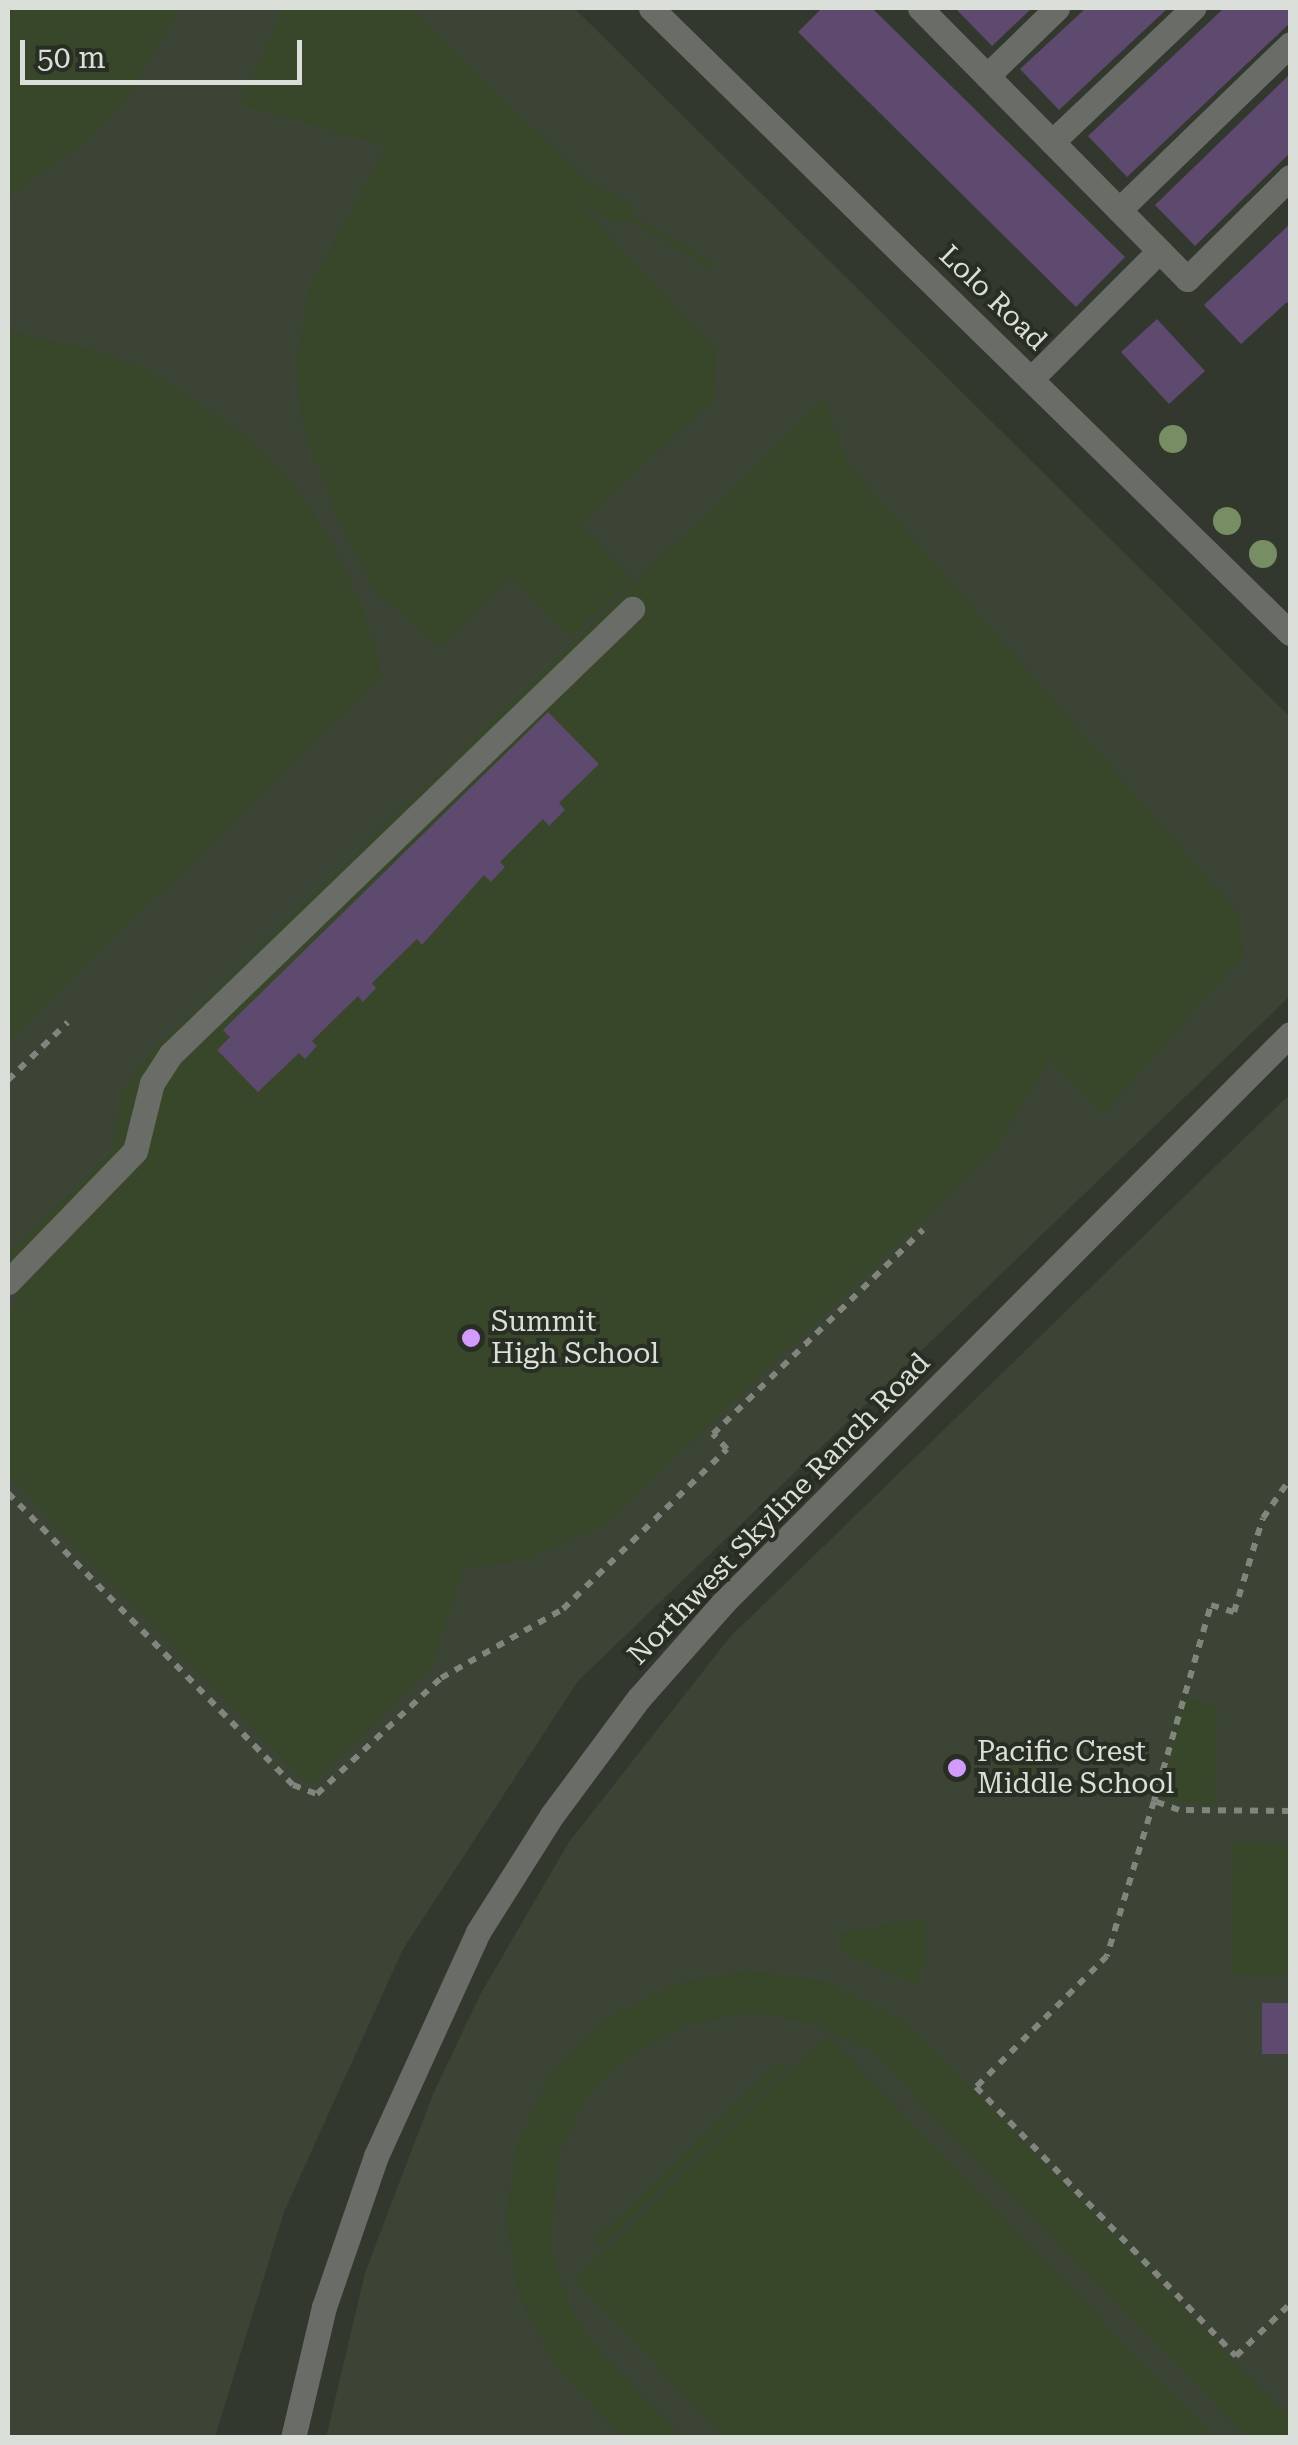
<!DOCTYPE html>
<html>
<head>
<meta charset="utf-8">
<style>
	body { margin:0 }
	#map { position:relative; width:1298px; height:2445px; overflow:hidden; background:#33382e; font-family:"Roboto Serif",serif }
	div>[style] { position:absolute }
	.built>* { inset:0; background:#3c4435 }
	.green>* { inset:0; background:#384729 }
	.round { border-radius:50% }
	.building>* { inset:0; background:#5e496f }
	.path>* { height:6px; margin-top:-3px; transform-origin:0; background:repeating-linear-gradient(90deg,#81857d 0 8px,transparent 0 16px) }
	.minor>* { height:25px; margin:-12.5px; padding:0 12.5px; transform-origin:12.5px; border-radius:12.5px; background:#696c67 }
	.trees>* { width:28px; height:28px; margin:-14px; border-radius:50%; background:#778d63 }
	.dots>* { width:28px; height:28px; translate:-50% -50%; box-sizing:border-box; border:5px solid #292e24; border-radius:50% }
	span { translate:-50% -50%; white-space:nowrap; text-align:center; line-height:1.15; -webkit-text-stroke:8px #292e24; paint-order:stroke }
	.street-label { font-size:28px; color:#dbdfd9 }
	.poi-label { font-size:28px; color:#dbdfd9 }
	.left { translate:0 -50%; text-align:left }
	.frame { position:absolute; inset:0; border:10px solid #dbdfd9; pointer-events:none }
	.scale { position:absolute; left:20px; top:40px; width:282px; height:45px; box-sizing:border-box; border:5px solid #dbdfd9; border-top:0; padding-left:12px; font-size:30px; line-height:35px; white-space:nowrap; color:#dbdfd9; -webkit-text-stroke:8px #292e24; paint-order:stroke }
</style>
</head>
<body>
<div id="map">
	<div class="built">
		<div style="clip-path:polygon(8px 8px,574px 8px,1290px 717px,1290px 996px,578px 1681px,403px 1949px,284px 2212px,215px 2437px,8px 2438px)"></div>
		<div style="clip-path:polygon(1290px 1094px,1290px 2437px,326px 2438px,365px 2273px,433px 2094px,480px 1995px,569px 1842px,730px 1637px)"></div>
	</div>
	<div class="green">
		<div style="clip-path:polygon(8px 8px,180px 8px,130px 94px,91px 138px,8px 197px)"></div>
		<div style="clip-path:polygon(284px 8px,411px 8px,583px 177px,628px 203px,633px 216px,716px 264px,713px 269px,628px 220px,614px 223px,579px 203px,716px 350px,714px 399px,580px 524px,632px 578px,570px 638px,511px 577px,440px 647px,375px 591px,336px 516px,302px 422px,297px 363px,309px 289px,386px 146px,240px 104px)"></div>
		<div style="clip-path:polygon(8px 331px,104px 353px,150px 371px,246px 436px,293px 483px,330px 538px,362px 607px,382px 676px,8px 1042px)"></div>
		<div style="clip-path:polygon(824px 399px,846px 461px,1237px 912px,1244px 954px,1103px 1114px,1049px 1061px,993px 1152px,605px 1525px,521px 1561px,464px 1568px,431px 1668px,315px 1781px,304px 1781px,8px 1476px,8px 1311px,20px 1302px,8px 1288px,8px 1254px,110px 1153px,123px 1091px,140px 1063px)"></div>
		<div style="clip-path:polygon(1185px 1698px,1217px 1706px,1215px 1806px,1158px 1798px)"></div>
		<div class="round" style="left:997px;top:1741px;width:40px;height:40px"></div>
		<div style="clip-path:polygon(1233px 1843px,1290px 1844px,1290px 1975px,1231px 1974px)"></div>
		<div style="clip-path:polygon(924px 1918px,927px 1955px,917px 1985px,839px 1950px,841px 1933px)"></div>
		<div style="clip-path:polygon(751px 1971px,827px 1982px,897px 2017px,927px 2042px,1290px 2419px,1290px 2437px,1247px 2437px,871px 2051px,814px 2023px,751px 2013px,688px 2024px,631px 2054px,586px 2099px,558px 2156px,551px 2251px,572px 2312px,589px 2340px,682px 2437px,622px 2437px,555px 2365px,519px 2296px,506px 2220px,517px 2143px,551px 2074px,606px 2019px,674px 1984px)"></div>
		<div style="clip-path:polygon(828px 2035px,828px 2036px,1214px 2437px,725px 2437px,574px 2280px)"></div>
		<div style="clip-path:polygon(780px 2061px,788px 2068px,601px 2247px,594px 2240px)"></div>
	</div>
	<div class="building">
		<div style="clip-path:polygon(822px 8px,872px 8px,1125px 257px,1076px 307px,798px 32px)"></div>
		<div style="clip-path:polygon(955px 8px,1032px 8px,992px 46px)"></div>
		<div style="clip-path:polygon(1086px 8px,1168px 8px,1059px 110px,1020px 69px)"></div>
		<div style="clip-path:polygon(1224px 8px,1290px 8px,1290px 23px,1127px 177px,1088px 136px)"></div>
		<div style="clip-path:polygon(1290px 74px,1290px 153px,1195px 246px,1155px 205px)"></div>
		<div style="clip-path:polygon(1290px 224px,1290px 306px,1287px 302px,1241px 344px,1204px 305px)"></div>
		<div style="clip-path:polygon(1157px 319px,1205px 371px,1169px 404px,1121px 352px)"></div>
		<div style="clip-path:polygon(548px 712px,599px 764px,559px 803px,565px 810px,549px 826px,543px 819px,500px 862px,505px 867px,491px 882px,484px 875px,422px 945px,417px 939px,372px 983px,376px 988px,363px 1002px,358px 996px,312px 1041px,317px 1046px,305px 1059px,299px 1053px,258px 1092px,217px 1050px,230px 1037px,223px 1030px)"></div>
		<div style="clip-path:polygon(1262px 2003px,1290px 2003px,1290px 2054px,1262px 2054px)"></div>
	</div>
	<div class="path">
		<div style="left:8px;top:1080px;width:83px;rotate:-44deg"></div>
		<div style="left:8px;top:1493px;width:408px;rotate:45.7deg"></div>
		<div style="left:293px;top:1785px;width:26px;rotate:21deg"></div>
		<div style="left:317px;top:1794px;width:170px;rotate:-43.1deg"></div>
		<div style="left:441px;top:1678px;width:140px;rotate:-29.5deg"></div>
		<div style="left:563px;top:1609px;width:229px;rotate:-44.3deg"></div>
		<div style="left:727px;top:1449px;width:21px;rotate:-133deg"></div>
		<div style="left:713px;top:1434px;width:293px;rotate:-44.2deg"></div>
		<div style="left:1154px;top:1801px;width:204px;rotate:-73.8deg"></div>
		<div style="left:1211px;top:1605px;width:24px;rotate:17deg"></div>
		<div style="left:1234px;top:1612px;width:98px;rotate:-72.9deg"></div>
		<div style="left:1263px;top:1518px;width:47px;rotate:-55.3deg"></div>
		<div style="left:1290px;top:1811px;width:111px;rotate:-179.5deg"></div>
		<div style="left:1179px;top:1810px;width:27px;rotate:-160deg"></div>
		<div style="left:1154px;top:1801px;width:162px;rotate:106.9deg"></div>
		<div style="left:1107px;top:1956px;width:185px;rotate:135deg"></div>
		<div style="left:976px;top:2087px;width:374px;rotate:46deg"></div>
		<div style="left:1236px;top:2356px;width:75px;rotate:-43.9deg"></div>
	</div>
	<div class="minor">
		<div style="left:651px;top:8px;width:894px;rotate:44.37deg"></div>
		<div style="left:920px;top:8px;width:380px;rotate:45.4deg"></div>
		<div style="left:1187px;top:279px;width:145px;rotate:-44.7deg"></div>
		<div style="left:987px;top:76px;width:98px;rotate:-44.2deg"></div>
		<div style="left:1052px;top:142px;width:195px;rotate:-43.5deg"></div>
		<div style="left:1119px;top:210px;width:238px;rotate:-44.1deg"></div>
		<div style="left:1032px;top:378px;width:180px;rotate:-45deg"></div>
		<div style="left:8px;top:1282px;width:182px;rotate:-45.9deg"></div>
		<div style="left:135px;top:1151px;width:70px;rotate:-76deg"></div>
		<div style="left:152px;top:1083px;width:35px;rotate:-57deg"></div>
		<div style="left:171px;top:1054px;width:641px;rotate:-43.99deg"></div>
		<div style="left:293px;top:2438px;width:135px;rotate:-76.7deg"></div>
		<div style="left:324px;top:2307px;width:160px;rotate:-71deg"></div>
		<div style="left:376px;top:2156px;width:246px;rotate:-65.5deg"></div>
		<div style="left:478px;top:1932px;width:138px;rotate:-57.7deg"></div>
		<div style="left:552px;top:1815px;width:146px;rotate:-53.4deg"></div>
		<div style="left:639px;top:1698px;width:127px;rotate:-48.5deg"></div>
		<div style="left:723px;top:1603px;width:803px;rotate:-45.1deg"></div>
	</div>
	<div class="trees">
		<div style="left:1173px;top:439px"></div>
		<div style="left:1227px;top:521px"></div>
		<div style="left:1263px;top:554px"></div>
	</div>
	<div class="dots">
		<div style="left:471px;top:1338px;background:#d39cfc"></div>
		<div style="left:957px;top:1768px;background:#d39cfc"></div>
	</div>
	<div class="street-label">
		<span style="left:993px;top:298px;rotate:44deg">Lolo Road</span>
		<span style="left:779px;top:1509px;rotate:-46deg">Northwest Skyline Ranch Road</span>
	</div>
	<div class="poi-label">
		<span class="left" style="left:491px;top:1338px">Summit<br>High School</span>
		<span class="left" style="left:977px;top:1768px">Pacific Crest<br>Middle School</span>
	</div>
	<div class="frame"></div>
	<div class="scale">50 m</div>
</div>
</body>
</html>
